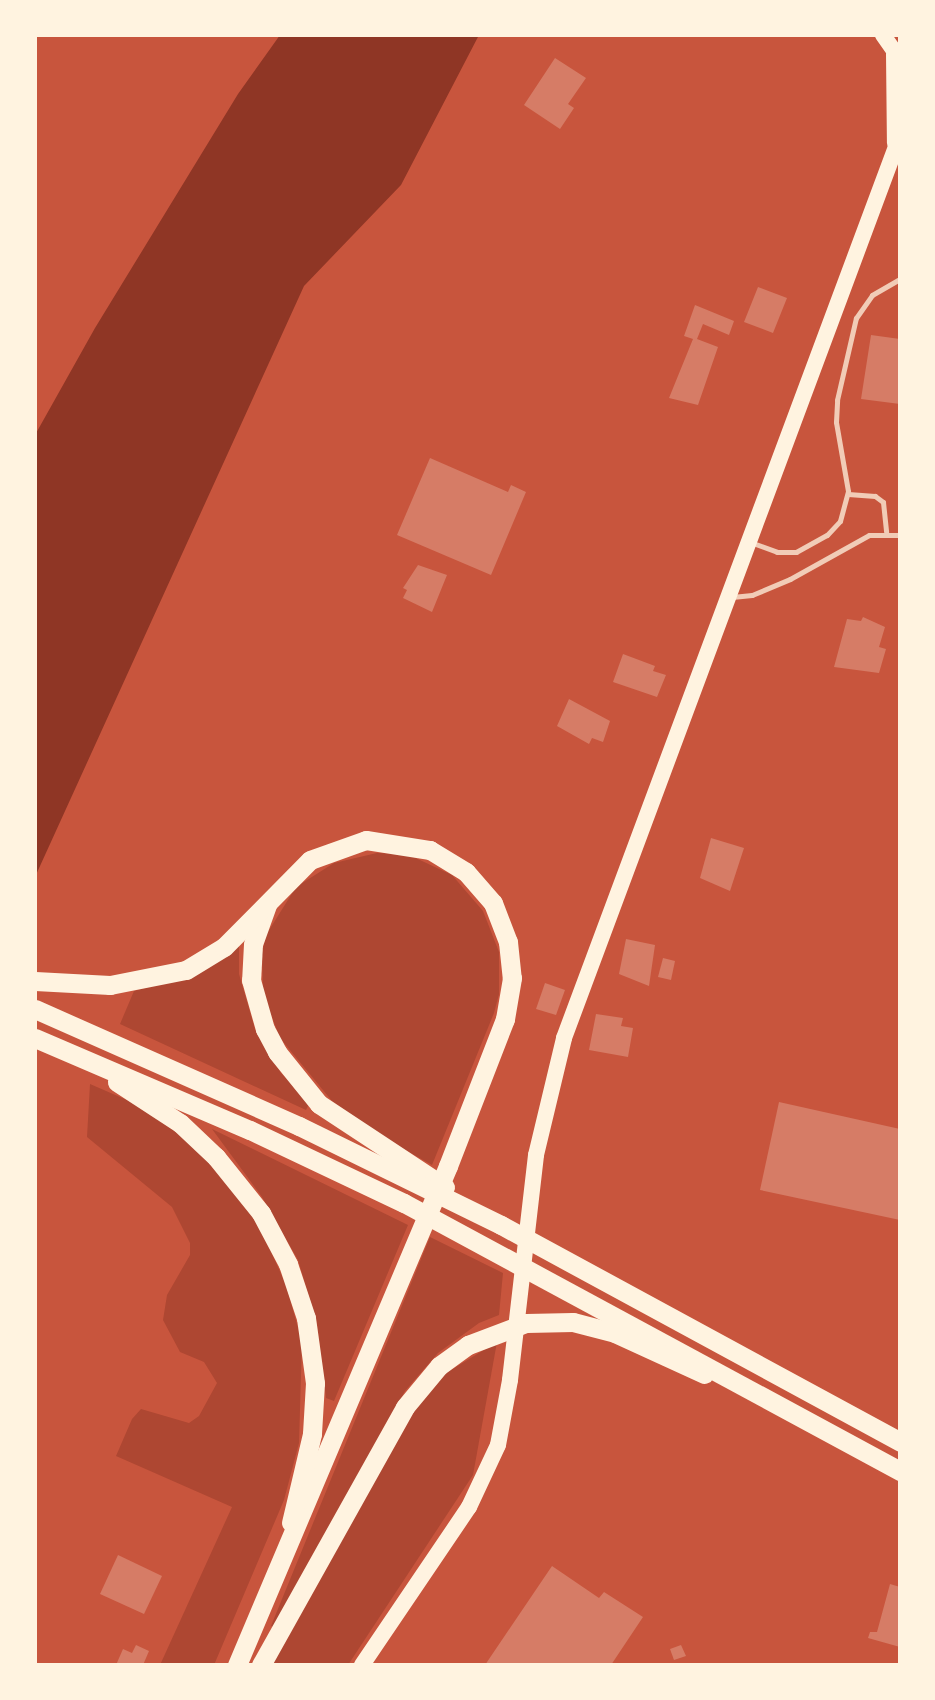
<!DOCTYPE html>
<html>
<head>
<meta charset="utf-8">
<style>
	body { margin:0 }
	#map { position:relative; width:935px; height:1700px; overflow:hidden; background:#c8553d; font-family:Cabin,sans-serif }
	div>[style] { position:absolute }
	.green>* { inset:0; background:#ae4732 }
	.water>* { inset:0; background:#8f3625 }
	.building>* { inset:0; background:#d67c66 }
	.service>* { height:5px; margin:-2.5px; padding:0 2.5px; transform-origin:2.5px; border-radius:2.5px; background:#f1ccb7 }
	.primary>* { height:16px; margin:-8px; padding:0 8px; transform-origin:8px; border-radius:8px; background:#fff3e0 }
	.motorway>* { height:19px; margin:-9.5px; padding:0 9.5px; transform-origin:9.5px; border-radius:9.5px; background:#fff3e0 }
	span { translate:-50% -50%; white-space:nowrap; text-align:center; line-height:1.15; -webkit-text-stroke:5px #fff3e0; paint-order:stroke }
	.frame { position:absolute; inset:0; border:37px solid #fff3e0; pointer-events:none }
</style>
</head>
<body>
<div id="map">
	<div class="green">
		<div style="clip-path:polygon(377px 853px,407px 854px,452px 875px,483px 911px,499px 952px,499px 994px,494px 1013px,432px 1165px,382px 1137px,332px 1101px,280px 1038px,263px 994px,262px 953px,266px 935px,296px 887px,334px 863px)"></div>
		<div style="clip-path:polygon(239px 945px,239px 974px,255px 1029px,281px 1073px,310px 1102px,306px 1110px,120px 1024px,134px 991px,186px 977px,216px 963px)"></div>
		<div style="clip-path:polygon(90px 1084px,136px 1104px,172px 1127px,218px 1168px,256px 1218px,286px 1285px,302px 1342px,299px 1443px,284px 1500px,214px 1665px,160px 1665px,232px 1507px,116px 1456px,132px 1419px,141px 1409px,189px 1423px,199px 1416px,217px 1383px,204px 1362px,180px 1352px,163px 1320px,167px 1295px,190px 1255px,190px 1243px,172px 1207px,87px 1137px)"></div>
		<div style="clip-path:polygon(212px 1129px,408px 1225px,334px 1401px,326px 1398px,317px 1324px,298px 1260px,262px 1197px)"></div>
		<div style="clip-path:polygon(430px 1237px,503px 1273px,499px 1315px,479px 1323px,438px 1353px,405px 1391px,276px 1628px,271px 1626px)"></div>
		<div style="clip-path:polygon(497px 1342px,473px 1475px,348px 1665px,269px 1665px,416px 1408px,446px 1373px)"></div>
	</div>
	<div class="water">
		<div style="clip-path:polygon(280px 35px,479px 35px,401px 185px,304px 286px,35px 877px,35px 435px,95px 328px,238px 94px)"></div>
	</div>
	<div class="building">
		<div style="clip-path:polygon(555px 58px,586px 78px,568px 104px,574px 108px,560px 129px,524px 105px)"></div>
		<div style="clip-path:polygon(758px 287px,787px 298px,773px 333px,744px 322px)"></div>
		<div style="clip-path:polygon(695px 305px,734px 321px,729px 335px,703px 324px,697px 339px,718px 347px,698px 405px,669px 398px,693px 339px,684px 336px)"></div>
		<div style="clip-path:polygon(871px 335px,900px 339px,900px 404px,861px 399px)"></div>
		<div style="clip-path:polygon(430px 458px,508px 492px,511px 485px,526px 492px,491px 575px,397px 535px)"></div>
		<div style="clip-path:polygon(418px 565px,447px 575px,432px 612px,403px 598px,407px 590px,403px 588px)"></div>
		<div style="clip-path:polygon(863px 617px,885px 627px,879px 647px,886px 649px,879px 673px,834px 667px,847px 619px,861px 621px)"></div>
		<div style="clip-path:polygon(623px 654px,655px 666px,653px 671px,666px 675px,657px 697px,613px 682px)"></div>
		<div style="clip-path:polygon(569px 699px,610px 721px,603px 742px,592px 738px,589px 744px,557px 726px)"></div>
		<div style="clip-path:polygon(711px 838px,744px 848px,730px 891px,700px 878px)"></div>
		<div style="clip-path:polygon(626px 939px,655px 945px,649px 986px,619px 974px)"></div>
		<div style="clip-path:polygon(663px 958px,675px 961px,671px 980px,658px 977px)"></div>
		<div style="clip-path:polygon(545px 983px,565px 990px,556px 1015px,536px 1009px)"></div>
		<div style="clip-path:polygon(596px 1014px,623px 1018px,621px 1026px,633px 1028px,628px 1057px,589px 1050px)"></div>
		<div style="clip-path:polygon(779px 1102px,900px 1129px,900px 1220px,760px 1190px)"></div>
		<div style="clip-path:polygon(118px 1555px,162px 1576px,144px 1614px,100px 1594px)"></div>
		<div style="clip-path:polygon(552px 1566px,599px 1598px,604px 1592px,643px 1617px,611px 1665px,485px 1665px)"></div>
		<div style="clip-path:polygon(890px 1584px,900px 1587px,900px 1647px,868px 1638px,870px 1632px,877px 1632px)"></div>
		<div style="clip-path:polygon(136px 1645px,149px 1651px,143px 1665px,116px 1665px,123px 1649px,132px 1653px)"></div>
		<div style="clip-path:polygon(681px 1645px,686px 1656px,674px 1660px,670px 1649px)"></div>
	</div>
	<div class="service">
		<div style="left:848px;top:494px;width:27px;rotate:4deg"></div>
		<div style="left:875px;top:496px;width:10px;rotate:37deg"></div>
		<div style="left:883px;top:502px;width:30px;rotate:84deg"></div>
		<div style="left:750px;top:542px;width:29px;rotate:20deg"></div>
		<div style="left:777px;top:552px;width:19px"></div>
		<div style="left:796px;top:552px;width:35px;rotate:-29deg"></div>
		<div style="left:827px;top:535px;width:19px;rotate:-47deg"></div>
		<div style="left:840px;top:521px;width:31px;rotate:-75deg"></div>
		<div style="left:848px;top:491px;width:70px;rotate:-99.9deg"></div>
		<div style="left:836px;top:422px;width:22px;rotate:-87deg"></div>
		<div style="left:837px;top:400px;width:84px;rotate:-77deg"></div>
		<div style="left:856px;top:318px;width:28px;rotate:-55deg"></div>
		<div style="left:872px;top:295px;width:32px;rotate:-30deg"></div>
		<div style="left:732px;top:597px;width:20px;rotate:-6deg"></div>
		<div style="left:752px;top:595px;width:41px;rotate:-22.8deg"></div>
		<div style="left:790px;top:579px;width:90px;rotate:-29.1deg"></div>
		<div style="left:869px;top:535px;width:31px"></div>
	</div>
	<div class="primary">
		<div style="left:883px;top:35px;width:29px;rotate:55deg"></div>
		<div style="left:894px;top:54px;width:89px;rotate:89.4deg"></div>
		<div style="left:362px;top:1665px;width:191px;rotate:-55.9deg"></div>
		<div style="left:469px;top:1507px;width:68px;rotate:-64.9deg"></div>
		<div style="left:498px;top:1445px;width:66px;rotate:-79.5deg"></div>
		<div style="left:510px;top:1380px;width:226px;rotate:-83.4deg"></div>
		<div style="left:536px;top:1155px;width:120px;rotate:-76.5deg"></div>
		<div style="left:564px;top:1038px;width:963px;rotate:-69.57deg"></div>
	</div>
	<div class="motorway">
		<div style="left:267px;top:905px;width:41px;rotate:109.7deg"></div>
		<div style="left:253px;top:944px;width:36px;rotate:93deg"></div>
		<div style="left:251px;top:980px;width:51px;rotate:74.1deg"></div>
		<div style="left:265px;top:1029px;width:26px;rotate:62deg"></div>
		<div style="left:277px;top:1052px;width:67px;rotate:51.1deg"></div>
		<div style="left:319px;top:1104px;width:151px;rotate:33.4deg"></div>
		<div style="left:35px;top:981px;width:75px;rotate:3.1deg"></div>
		<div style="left:110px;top:985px;width:77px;rotate:-11.2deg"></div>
		<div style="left:186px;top:970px;width:44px;rotate:-31.2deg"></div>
		<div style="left:224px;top:947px;width:122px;rotate:-45.3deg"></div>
		<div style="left:310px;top:860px;width:59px;rotate:-19.7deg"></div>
		<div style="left:366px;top:840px;width:65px;rotate:8.9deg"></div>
		<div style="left:430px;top:850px;width:42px;rotate:31.4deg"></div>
		<div style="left:466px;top:872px;width:41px;rotate:48.9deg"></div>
		<div style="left:493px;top:903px;width:42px;rotate:69deg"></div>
		<div style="left:508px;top:942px;width:36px;rotate:84deg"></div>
		<div style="left:512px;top:978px;width:42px;rotate:99.7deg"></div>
		<div style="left:505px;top:1019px;width:158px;rotate:111.2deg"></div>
		<div style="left:448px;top:1166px;width:542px;rotate:112.92deg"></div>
		<div style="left:35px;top:1009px;width:289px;rotate:23.9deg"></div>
		<div style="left:299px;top:1126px;width:225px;rotate:26.1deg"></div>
		<div style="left:501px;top:1225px;width:454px;rotate:28.5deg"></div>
		<div style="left:35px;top:1038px;width:234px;rotate:23.2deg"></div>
		<div style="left:250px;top:1130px;width:170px;rotate:25.4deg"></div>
		<div style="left:404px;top:1203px;width:564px;rotate:28.38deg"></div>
		<div style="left:117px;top:1082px;width:75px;rotate:33.1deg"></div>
		<div style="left:180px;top:1123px;width:50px;rotate:43.4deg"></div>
		<div style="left:216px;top:1157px;width:72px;rotate:51.2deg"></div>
		<div style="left:261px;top:1213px;width:58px;rotate:62.1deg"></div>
		<div style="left:288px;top:1264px;width:57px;rotate:71.6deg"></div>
		<div style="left:306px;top:1318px;width:66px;rotate:82.1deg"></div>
		<div style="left:315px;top:1383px;width:51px;rotate:93.4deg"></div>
		<div style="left:312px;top:1434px;width:91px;rotate:103.3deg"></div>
		<div style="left:261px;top:1665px;width:295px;rotate:-60.8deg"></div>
		<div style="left:405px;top:1407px;width:53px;rotate:-50.3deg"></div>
		<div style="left:439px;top:1366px;width:36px;rotate:-36deg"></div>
		<div style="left:468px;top:1345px;width:62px;rotate:-20.8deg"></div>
		<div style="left:526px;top:1323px;width:47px;rotate:-1.2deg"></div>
		<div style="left:573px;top:1322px;width:43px;rotate:14.7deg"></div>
		<div style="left:615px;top:1333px;width:98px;rotate:24.7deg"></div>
	</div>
	<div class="frame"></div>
</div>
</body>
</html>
